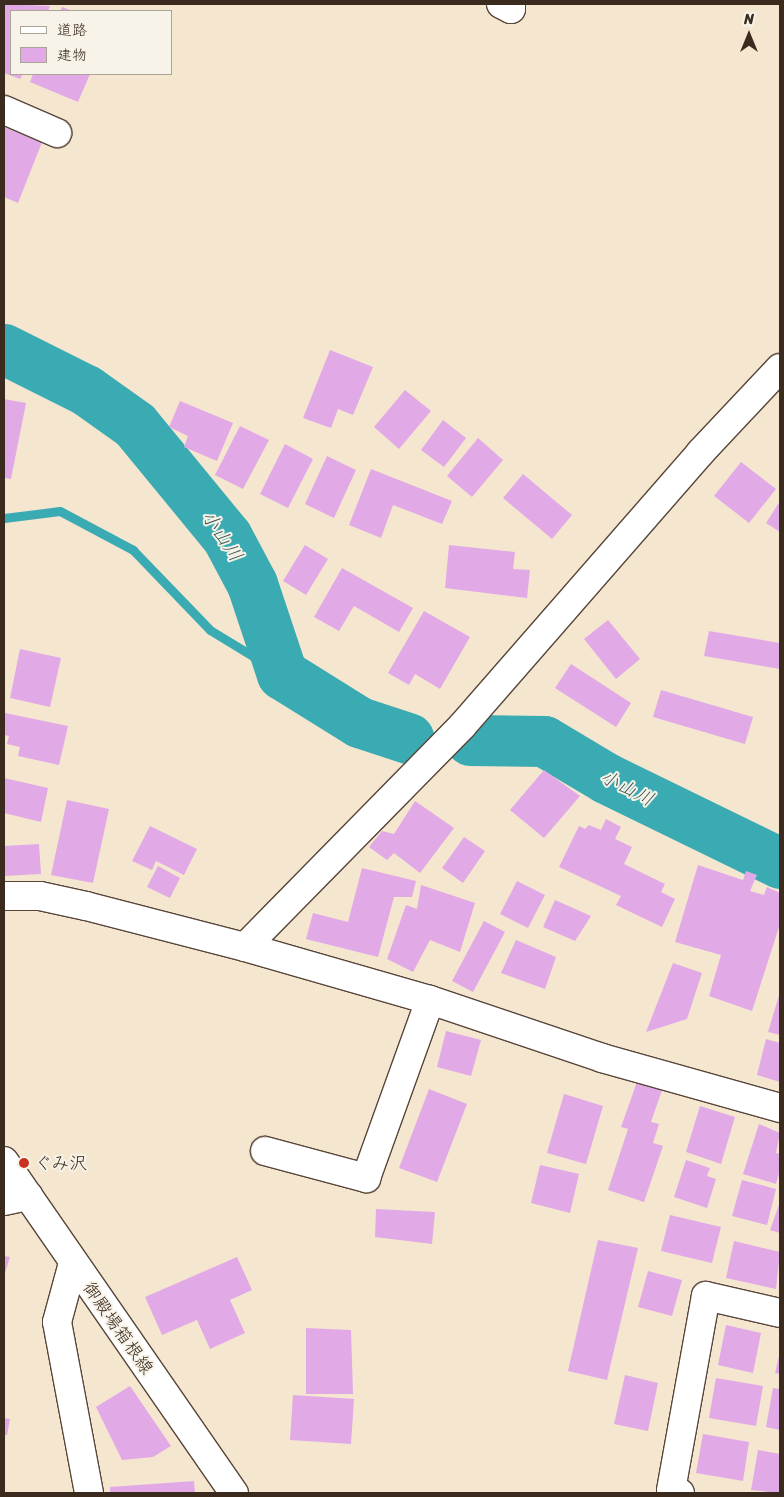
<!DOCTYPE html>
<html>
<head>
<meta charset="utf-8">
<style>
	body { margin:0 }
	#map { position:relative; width:784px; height:1497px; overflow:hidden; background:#f5e6d0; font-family:Sriracha,"Klee One",sans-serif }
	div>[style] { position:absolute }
	.stream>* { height:9px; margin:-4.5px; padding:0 4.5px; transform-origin:4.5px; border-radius:4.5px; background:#3aabb3 }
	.river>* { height:51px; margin:-25.5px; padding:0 25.5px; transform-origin:25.5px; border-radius:25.5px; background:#3aabb3 }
	.building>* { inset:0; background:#e1aae6 }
	.roads { filter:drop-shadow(1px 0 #574639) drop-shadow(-1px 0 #574639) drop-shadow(0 1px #574639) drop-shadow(0 -1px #574639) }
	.minor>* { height:28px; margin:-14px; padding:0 14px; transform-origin:14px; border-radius:14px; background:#fff }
	.secondary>* { height:28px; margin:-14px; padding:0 14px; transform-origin:14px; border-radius:14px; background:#fff }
	.dots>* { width:14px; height:14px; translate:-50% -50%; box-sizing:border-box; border:2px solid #f7f3e8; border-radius:50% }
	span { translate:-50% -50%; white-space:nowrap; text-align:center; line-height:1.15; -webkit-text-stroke:4px #f7f3e8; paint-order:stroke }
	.poi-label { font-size:18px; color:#3b2a1e }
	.left { translate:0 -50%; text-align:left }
	.street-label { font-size:18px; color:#3b2a1e }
	.water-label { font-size:19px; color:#3b5752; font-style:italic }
	.frame { position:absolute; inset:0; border:5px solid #3b2a1e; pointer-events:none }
	.legend { position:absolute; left:10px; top:10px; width:162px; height:65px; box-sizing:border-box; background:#f7f3e8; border:1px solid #aca397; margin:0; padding:6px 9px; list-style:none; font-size:15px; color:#3b2a1e }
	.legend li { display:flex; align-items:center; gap:10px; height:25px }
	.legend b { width:25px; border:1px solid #aca397 }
	.north { position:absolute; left:724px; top:10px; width:50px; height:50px; -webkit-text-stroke:4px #f7f3e8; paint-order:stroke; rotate:0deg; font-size:14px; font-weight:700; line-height:20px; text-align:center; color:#3b2a1e }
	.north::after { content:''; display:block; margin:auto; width:18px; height:22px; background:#3b2a1e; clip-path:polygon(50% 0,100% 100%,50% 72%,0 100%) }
</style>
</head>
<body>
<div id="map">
	<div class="stream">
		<div style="left:4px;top:518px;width:56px;rotate:-7.1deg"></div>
		<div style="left:60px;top:511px;width:83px;rotate:28.1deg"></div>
		<div style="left:133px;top:550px;width:111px;rotate:46.1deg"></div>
		<div style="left:210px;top:630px;width:84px;rotate:31.4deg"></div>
	</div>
	<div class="river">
		<div style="left:4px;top:349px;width:92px;rotate:26.6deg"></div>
		<div style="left:86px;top:390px;width:60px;rotate:35.5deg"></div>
		<div style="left:135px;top:425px;width:145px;rotate:50.6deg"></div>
		<div style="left:227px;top:537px;width:53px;rotate:62deg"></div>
		<div style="left:252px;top:584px;width:95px;rotate:71.6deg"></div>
		<div style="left:282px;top:674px;width:91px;rotate:31.9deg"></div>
		<div style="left:359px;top:722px;width:52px;rotate:18.1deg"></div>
		<div style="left:470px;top:740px;width:74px;rotate:0.8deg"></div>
		<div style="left:544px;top:741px;width:72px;rotate:30.8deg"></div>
		<div style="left:606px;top:778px;width:194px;rotate:26deg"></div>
	</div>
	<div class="building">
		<div style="clip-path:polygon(4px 4px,50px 6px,48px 11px,11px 11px,11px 74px,23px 74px,20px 79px,4px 73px)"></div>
		<div style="clip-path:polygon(62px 7px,73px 11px,60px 11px)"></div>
		<div style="clip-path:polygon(33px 74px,90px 74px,78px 102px,30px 82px)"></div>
		<div style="clip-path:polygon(4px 127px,42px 142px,18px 203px,4px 197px)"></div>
		<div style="clip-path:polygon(330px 350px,373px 367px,353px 415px,338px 409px,331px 428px,303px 418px)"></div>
		<div style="clip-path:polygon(405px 390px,431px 411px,399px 449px,374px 427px)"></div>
		<div style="clip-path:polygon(4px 399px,26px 403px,11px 479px,4px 478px)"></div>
		<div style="clip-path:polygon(180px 401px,233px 423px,217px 461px,184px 447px,188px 436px,169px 427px)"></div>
		<div style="clip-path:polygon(443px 420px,466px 438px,444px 467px,421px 450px)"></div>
		<div style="clip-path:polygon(240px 426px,269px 440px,243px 489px,215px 475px)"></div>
		<div style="clip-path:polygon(478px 438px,503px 460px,472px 497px,447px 476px)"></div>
		<div style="clip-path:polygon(285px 444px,313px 459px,288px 508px,260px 494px)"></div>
		<div style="clip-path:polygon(327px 456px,356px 470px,334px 518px,305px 504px)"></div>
		<div style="clip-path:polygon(741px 462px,776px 489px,749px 523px,714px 496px)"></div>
		<div style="clip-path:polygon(371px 469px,452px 501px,442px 524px,393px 505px,381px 538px,349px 525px)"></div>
		<div style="clip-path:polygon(523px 474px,572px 515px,552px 539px,503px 498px)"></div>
		<div style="clip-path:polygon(780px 501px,780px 532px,766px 523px)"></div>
		<div style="clip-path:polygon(305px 545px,328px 559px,306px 595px,283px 581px)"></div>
		<div style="clip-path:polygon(449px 545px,515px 552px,513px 569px,530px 570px,527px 598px,445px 588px)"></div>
		<div style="clip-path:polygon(342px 568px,413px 608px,399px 632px,354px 606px,339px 631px,314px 617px)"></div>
		<div style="clip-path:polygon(424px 611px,470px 637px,440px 689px,415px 674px,409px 685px,388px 673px)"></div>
		<div style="clip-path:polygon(608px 620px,640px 659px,616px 679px,584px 639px)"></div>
		<div style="clip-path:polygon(709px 631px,780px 643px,780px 669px,704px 656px)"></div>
		<div style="clip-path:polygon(20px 649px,61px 658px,50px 707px,10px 698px)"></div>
		<div style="clip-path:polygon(571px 664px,631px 703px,616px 727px,555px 688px)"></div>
		<div style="clip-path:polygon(661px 690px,753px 717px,745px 744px,653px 717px)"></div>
		<div style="clip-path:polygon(5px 713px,68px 726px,59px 765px,18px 756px,20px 747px,7px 744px,9px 736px,4px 735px)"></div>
		<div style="clip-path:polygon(544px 770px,580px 796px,544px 838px,510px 810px)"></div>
		<div style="clip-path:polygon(4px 778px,48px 788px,41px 822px,4px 813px)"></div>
		<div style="clip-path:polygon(67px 800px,109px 809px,93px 883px,51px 875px)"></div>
		<div style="clip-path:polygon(415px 801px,454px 828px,420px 873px,394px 853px,387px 860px,369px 847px,382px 831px,394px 834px)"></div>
		<div style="clip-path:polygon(606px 819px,621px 827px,615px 839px,632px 847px,624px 864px,665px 884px,661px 892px,675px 899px,662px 927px,616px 905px,621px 896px,559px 867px,579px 826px,585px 829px,589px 825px,601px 830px)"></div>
		<div style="clip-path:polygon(150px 826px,197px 849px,184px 875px,156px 861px,152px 870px,132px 861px)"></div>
		<div style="clip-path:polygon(464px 837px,485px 851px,463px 883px,442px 868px)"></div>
		<div style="clip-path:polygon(39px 844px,41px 874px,4px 876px,4px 846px)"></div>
		<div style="clip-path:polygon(698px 865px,743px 880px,746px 871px,757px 875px,750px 891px,764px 895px,767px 887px,780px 893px,780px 924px,752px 1011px,709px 996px,721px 955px,675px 942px)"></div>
		<div style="clip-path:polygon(158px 866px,180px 878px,170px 898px,147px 887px)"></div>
		<div style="clip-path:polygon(362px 868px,416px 881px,412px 897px,394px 897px,378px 957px,306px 939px,313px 913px,348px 922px)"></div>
		<div style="clip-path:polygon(517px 881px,545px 895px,528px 928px,500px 914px)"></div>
		<div style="clip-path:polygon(421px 885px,475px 903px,460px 952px,430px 940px,413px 972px,387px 959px,406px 905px,417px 909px)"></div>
		<div style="clip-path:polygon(555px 900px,591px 916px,575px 941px,543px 927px)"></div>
		<div style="clip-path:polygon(484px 921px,505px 932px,473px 992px,452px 981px)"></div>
		<div style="clip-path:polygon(516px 940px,556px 957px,545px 989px,501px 973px)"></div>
		<div style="clip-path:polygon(673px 963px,702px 973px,687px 1019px,646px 1032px)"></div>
		<div style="clip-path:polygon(780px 992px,780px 1035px,768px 1032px)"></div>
		<div style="clip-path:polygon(446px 1031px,481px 1040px,471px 1076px,437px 1067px)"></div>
		<div style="clip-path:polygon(766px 1039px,780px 1043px,780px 1082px,757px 1075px)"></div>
		<div style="clip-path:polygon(638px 1079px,663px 1087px,651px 1122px,659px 1124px,653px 1143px,663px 1146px,644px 1202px,608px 1190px,628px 1129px,621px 1127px)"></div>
		<div style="clip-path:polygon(429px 1089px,467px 1104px,437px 1182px,399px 1168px)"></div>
		<div style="clip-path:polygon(564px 1094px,603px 1106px,586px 1164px,547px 1153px)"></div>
		<div style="clip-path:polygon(700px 1106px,735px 1117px,721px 1164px,686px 1152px)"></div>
		<div style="clip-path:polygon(759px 1124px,780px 1133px,776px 1153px,780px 1154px,780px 1170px,776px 1184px,743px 1174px)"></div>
		<div style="clip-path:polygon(686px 1160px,710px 1168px,707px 1176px,716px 1179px,707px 1208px,674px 1197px)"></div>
		<div style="clip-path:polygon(540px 1165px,579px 1174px,570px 1213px,531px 1203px)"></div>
		<div style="clip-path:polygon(742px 1180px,776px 1189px,767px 1225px,732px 1216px)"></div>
		<div style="clip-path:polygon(780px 1202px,780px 1233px,770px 1230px)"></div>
		<div style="clip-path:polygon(376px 1209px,435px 1212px,432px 1244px,375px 1237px)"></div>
		<div style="clip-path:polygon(670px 1215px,721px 1227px,712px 1263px,661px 1251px)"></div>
		<div style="clip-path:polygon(598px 1240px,638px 1248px,607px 1380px,568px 1371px)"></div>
		<div style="clip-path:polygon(734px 1241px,780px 1252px,776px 1289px,726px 1278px)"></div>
		<div style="clip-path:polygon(4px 1256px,10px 1257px,4px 1276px)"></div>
		<div style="clip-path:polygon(237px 1257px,252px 1290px,230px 1300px,245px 1333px,210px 1349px,197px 1320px,162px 1335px,145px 1297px)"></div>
		<div style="clip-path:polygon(648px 1271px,682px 1280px,672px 1316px,638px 1307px)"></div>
		<div style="clip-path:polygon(726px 1325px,761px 1333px,753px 1373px,718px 1365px)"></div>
		<div style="clip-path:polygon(306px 1328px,351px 1330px,353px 1394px,306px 1394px)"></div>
		<div style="clip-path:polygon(780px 1352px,780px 1374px,775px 1373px)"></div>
		<div style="clip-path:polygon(625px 1375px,658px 1383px,648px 1431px,614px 1424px)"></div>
		<div style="clip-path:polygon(716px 1378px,763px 1386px,756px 1426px,709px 1418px)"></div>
		<div style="clip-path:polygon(130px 1386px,171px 1446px,153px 1457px,122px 1460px,96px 1407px)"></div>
		<div style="clip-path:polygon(773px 1388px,780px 1389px,780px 1430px,766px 1427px)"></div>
		<div style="clip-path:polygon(293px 1395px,354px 1399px,351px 1444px,290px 1440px)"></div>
		<div style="clip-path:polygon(4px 1418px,10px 1419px,7px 1435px,4px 1435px)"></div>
		<div style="clip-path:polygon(703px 1434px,749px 1442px,743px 1481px,696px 1473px)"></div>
		<div style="clip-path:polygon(758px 1450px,780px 1454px,780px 1493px,751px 1490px)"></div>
		<div style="clip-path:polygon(194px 1481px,195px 1493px,110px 1493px,110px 1487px)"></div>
	</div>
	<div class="roads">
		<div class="minor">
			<div style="left:501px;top:4px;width:11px;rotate:27deg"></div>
			<div style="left:511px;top:9px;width:5px;rotate:-90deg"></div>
			<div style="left:4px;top:110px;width:58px;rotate:23.5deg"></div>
			<div style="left:4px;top:896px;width:36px"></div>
			<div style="left:40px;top:896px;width:47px;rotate:12.3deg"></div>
			<div style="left:86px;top:906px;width:164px;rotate:14.5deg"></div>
			<div style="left:245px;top:947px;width:192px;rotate:16deg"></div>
			<div style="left:430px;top:1000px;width:182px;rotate:18.6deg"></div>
			<div style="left:602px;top:1058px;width:185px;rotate:15.7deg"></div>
			<div style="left:245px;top:947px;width:311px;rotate:-45.5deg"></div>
			<div style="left:463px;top:725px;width:362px;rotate:-48.9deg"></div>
			<div style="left:701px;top:452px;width:115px;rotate:-46.8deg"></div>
			<div style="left:265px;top:1151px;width:105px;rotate:15deg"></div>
			<div style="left:366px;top:1178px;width:189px;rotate:-70.2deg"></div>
			<div style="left:4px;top:1201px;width:25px;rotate:-12deg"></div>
			<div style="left:73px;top:1263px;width:61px;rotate:105.2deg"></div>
			<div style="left:57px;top:1322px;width:174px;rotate:79.4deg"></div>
			<div style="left:680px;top:1493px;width:9px;rotate:-162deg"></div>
			<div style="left:671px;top:1490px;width:197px;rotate:-79.8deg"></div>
			<div style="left:706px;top:1296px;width:76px;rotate:12.9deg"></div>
		</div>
		<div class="secondary">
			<div style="left:4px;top:1161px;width:404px;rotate:55.3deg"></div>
		</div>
	</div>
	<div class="dots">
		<div style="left:24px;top:1163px;background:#c8321e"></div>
	</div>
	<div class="poi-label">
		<span class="left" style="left:34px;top:1163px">ぐみ沢</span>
	</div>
	<div class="street-label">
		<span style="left:118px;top:1328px;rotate:55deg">御殿場箱根線</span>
	</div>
	<div class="water-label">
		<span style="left:222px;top:536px;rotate:56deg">小山川</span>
		<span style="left:627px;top:788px;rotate:27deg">小山川</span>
	</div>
	<div class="frame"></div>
	<ul class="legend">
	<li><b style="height:6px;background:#fff"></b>道路</li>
	<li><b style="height:14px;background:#e1aae6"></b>建物</li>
	</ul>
	<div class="north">N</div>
</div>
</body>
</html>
